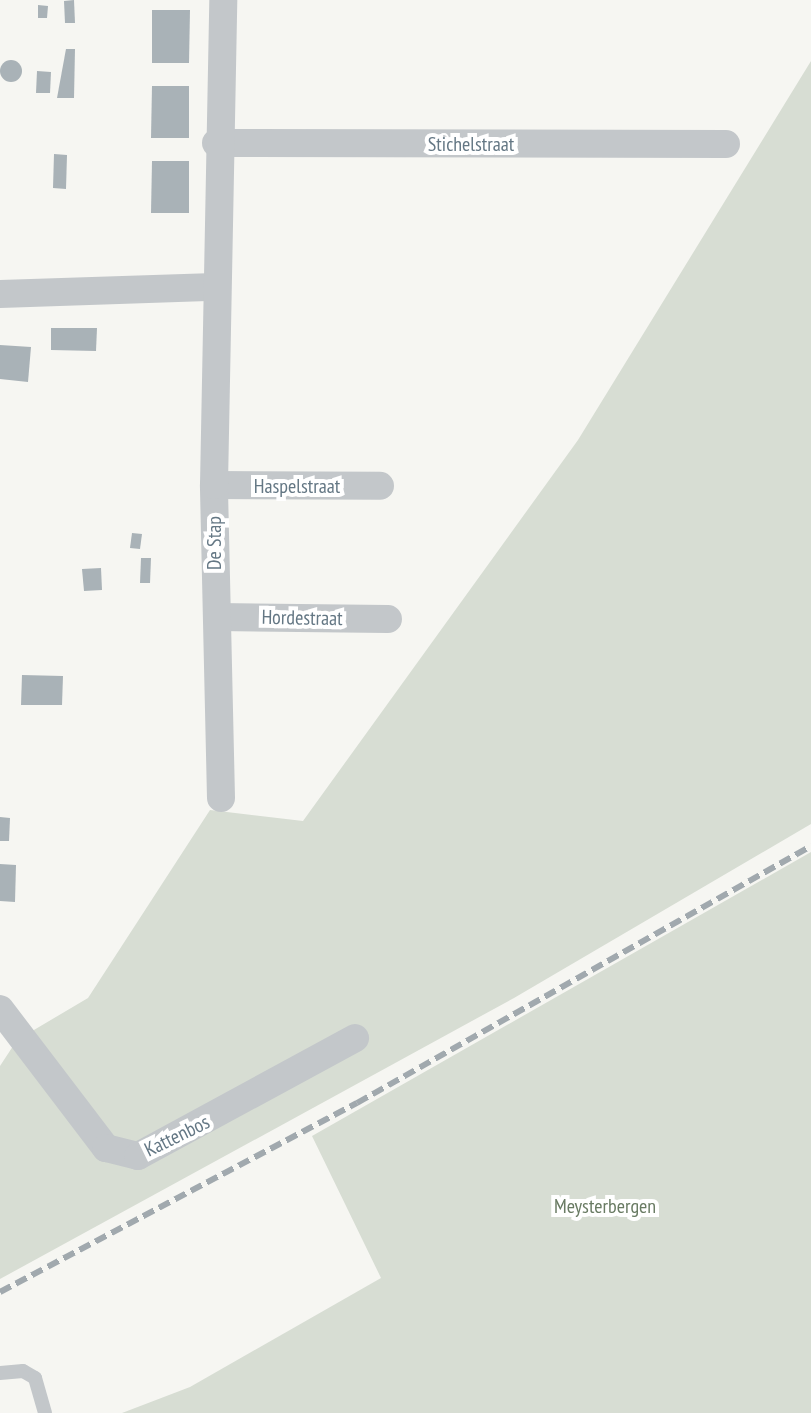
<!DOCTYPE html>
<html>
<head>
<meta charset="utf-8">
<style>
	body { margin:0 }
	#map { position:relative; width:811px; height:1413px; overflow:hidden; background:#f6f6f2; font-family:"PT Sans Narrow",sans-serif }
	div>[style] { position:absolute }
	.green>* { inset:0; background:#d7ddd3 }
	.building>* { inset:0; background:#a9b2b7 }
	.round { border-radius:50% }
	.service>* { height:14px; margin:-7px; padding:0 7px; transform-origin:7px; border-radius:7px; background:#c3c7ca }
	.minor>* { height:28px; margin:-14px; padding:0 14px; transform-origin:14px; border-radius:14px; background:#c3c7ca }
	.rail>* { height:6px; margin-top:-3px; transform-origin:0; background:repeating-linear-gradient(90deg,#a1a9ae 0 12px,transparent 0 18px) }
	span { translate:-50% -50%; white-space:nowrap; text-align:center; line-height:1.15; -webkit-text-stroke:8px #fff; paint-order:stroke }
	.street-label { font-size:20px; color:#647784 }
	.park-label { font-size:20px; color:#697b63 }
</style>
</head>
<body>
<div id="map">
	<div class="green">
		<div style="clip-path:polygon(811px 61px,811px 824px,514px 998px,0 1279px,0 1066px,17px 1040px,88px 998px,210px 810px,303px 821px,578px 440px)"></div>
		<div style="clip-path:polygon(811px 852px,811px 1413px,122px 1413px,190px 1387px,381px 1278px,312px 1136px)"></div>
	</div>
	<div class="building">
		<div style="clip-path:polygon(74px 0,75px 23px,65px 23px,64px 1px)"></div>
		<div style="clip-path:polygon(38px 5px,48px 6px,47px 18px,38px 18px)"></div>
		<div style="clip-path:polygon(152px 10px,190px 10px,189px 63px,152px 63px)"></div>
		<div style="clip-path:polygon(66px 49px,75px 49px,74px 98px,57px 98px)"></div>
		<div class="round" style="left:0;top:60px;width:22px;height:22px"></div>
		<div style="clip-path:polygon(37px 71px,51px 72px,50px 93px,36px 93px)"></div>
		<div style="clip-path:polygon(152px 86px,189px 86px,189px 138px,151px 138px)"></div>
		<div style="clip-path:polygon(54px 154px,67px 155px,66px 189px,53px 188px)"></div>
		<div style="clip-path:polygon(152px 161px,189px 161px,189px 213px,151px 213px)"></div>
		<div style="clip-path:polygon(51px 328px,97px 328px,96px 351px,51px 350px)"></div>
		<div style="clip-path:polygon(0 345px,31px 347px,28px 382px,0 379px)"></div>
		<div style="clip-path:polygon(132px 533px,142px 534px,140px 549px,130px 548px)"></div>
		<div style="clip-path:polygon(141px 558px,151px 558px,150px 583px,140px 583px)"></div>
		<div style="clip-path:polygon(101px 568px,102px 590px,84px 591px,82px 569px)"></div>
		<div style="clip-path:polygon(22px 675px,63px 676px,62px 705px,21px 705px)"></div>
		<div style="clip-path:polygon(0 817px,10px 818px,9px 841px,0 841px)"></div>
		<div style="clip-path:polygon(0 864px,16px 865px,15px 902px,0 901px)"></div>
	</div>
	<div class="service">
		<div style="left:0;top:1373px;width:23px;rotate:-5deg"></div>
		<div style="left:23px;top:1371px;width:14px;rotate:30deg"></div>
		<div style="left:35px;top:1378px;width:36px;rotate:74deg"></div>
	</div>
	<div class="minor">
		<div style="left:216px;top:143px;width:510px;rotate:0.11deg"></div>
		<div style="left:0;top:294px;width:215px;rotate:-1.9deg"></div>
		<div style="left:214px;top:485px;width:166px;rotate:0.3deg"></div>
		<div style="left:217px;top:617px;width:171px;rotate:0.7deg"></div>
		<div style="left:221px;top:798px;width:313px;rotate:-91.3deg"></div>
		<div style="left:214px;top:485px;width:485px;rotate:-88.9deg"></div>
		<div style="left:0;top:1009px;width:175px;rotate:52.7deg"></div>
		<div style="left:106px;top:1148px;width:33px;rotate:14deg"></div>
		<div style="left:138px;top:1156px;width:247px;rotate:-28.5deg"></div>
	</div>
	<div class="rail">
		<div style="left:0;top:1292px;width:404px;rotate:-27.9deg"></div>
		<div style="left:357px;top:1103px;width:522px;rotate:-29.51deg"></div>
	</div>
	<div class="street-label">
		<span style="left:471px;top:144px">Stichelstraat</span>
		<span style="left:297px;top:486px">Haspelstraat</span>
		<span style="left:214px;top:543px;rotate:-90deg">De Stap</span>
		<span style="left:302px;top:618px;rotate:1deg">Hordestraat</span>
		<span style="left:177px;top:1136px;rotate:-26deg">Kattenbos</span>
	</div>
	<div class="park-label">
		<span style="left:605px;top:1206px">Meysterbergen</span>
	</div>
</div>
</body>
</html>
